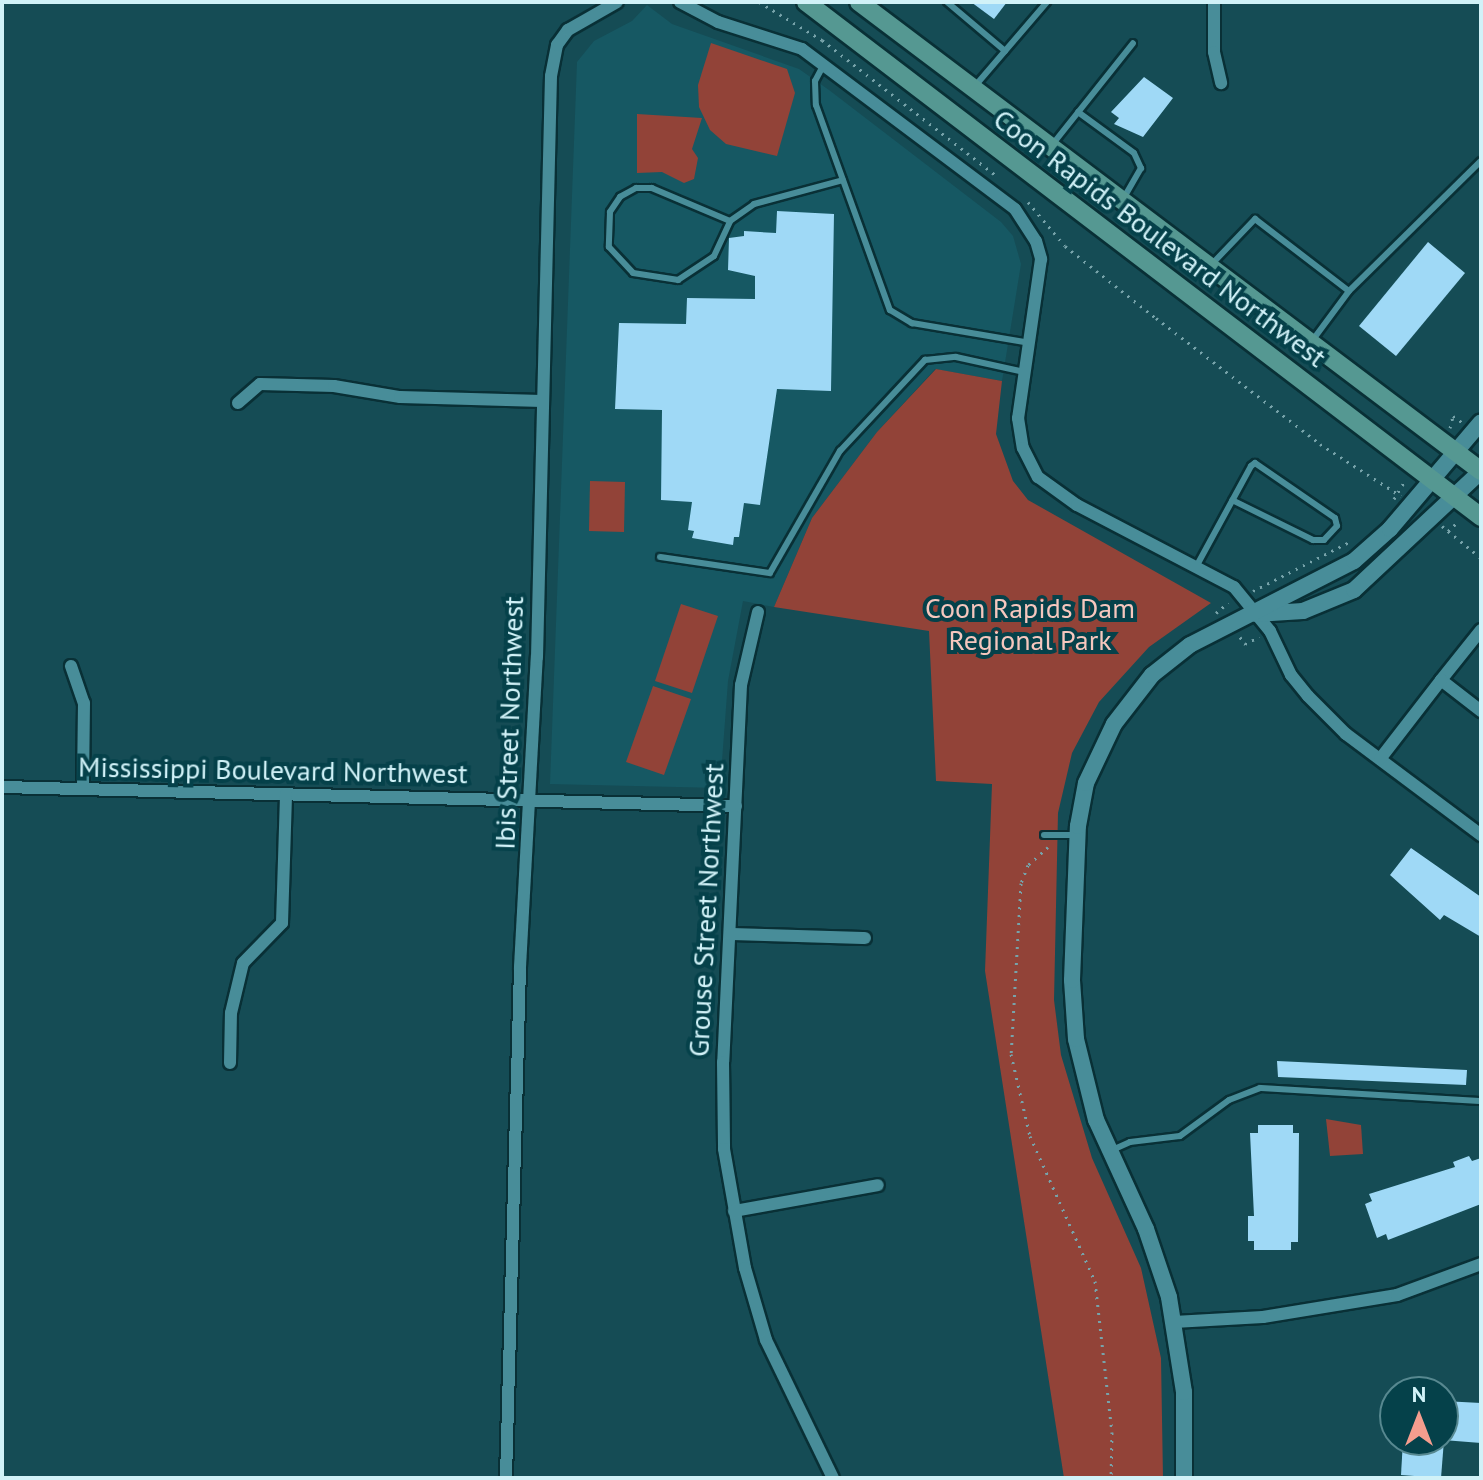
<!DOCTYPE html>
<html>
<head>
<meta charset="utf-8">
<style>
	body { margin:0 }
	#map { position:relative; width:1483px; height:1480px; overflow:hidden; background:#154c55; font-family:"PT Sans",sans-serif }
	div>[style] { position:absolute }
	.built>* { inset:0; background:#165863 }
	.green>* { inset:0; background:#924338 }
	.building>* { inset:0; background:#9fd9f6 }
	.path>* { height:3px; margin-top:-1.5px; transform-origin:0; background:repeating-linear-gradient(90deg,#77a3aa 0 2px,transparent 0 8px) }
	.roads { filter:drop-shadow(2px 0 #093036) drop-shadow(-2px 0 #093036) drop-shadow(0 2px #093036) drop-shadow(0 -2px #093036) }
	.service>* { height:6px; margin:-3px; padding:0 3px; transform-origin:3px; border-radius:3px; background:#488d99 }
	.minor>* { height:12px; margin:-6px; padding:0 6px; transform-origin:6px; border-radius:6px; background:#488d99 }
	.tertiary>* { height:16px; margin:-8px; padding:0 8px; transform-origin:8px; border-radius:8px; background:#488d99 }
	.secondary>* { height:18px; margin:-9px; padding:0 9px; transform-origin:9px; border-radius:9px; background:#559892 }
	span { translate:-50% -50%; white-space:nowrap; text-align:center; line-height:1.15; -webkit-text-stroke:8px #05414a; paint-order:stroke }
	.street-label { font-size:28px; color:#d1f2f8 }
	.park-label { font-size:28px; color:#f6c7be }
	.frame { position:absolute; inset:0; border:4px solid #d1f2f8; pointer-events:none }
	.north { position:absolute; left:1379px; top:1376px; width:80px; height:80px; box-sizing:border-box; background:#05414a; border:2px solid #578890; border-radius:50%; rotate:0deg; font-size:22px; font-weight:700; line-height:32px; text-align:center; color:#d1f2f8 }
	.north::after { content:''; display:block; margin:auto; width:28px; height:36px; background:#f59d8e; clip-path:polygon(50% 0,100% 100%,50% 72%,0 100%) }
</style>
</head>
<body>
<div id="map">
	<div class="built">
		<div style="clip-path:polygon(647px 5px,672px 24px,799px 69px,829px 90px,1001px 222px,1013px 236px,1021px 264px,1002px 381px,935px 369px,877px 432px,812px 518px,774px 607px,743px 601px,728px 681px,720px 788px,550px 784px,577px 62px,594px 41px,632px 21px)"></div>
	</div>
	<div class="green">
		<div style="clip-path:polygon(711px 43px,787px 69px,795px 93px,777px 156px,726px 144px,710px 130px,699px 107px,698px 85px)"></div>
		<div style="clip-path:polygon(637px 114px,702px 118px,692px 149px,698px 158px,694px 179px,684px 183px,662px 172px,637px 173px)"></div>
		<div style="clip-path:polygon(936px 369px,1002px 381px,996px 434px,1013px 481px,1028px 500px,1211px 603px,1149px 647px,1099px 702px,1072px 753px,1058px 813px,1054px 1000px,1061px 1055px,1092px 1158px,1141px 1268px,1161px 1358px,1163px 1478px,1064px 1478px,985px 971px,992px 784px,936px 781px,929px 631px,774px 607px,812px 518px,877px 432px)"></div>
		<div style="clip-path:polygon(590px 481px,625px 482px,624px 532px,589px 531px)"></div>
		<div style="clip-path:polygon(681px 604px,718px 616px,692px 693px,655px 681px)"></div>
		<div style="clip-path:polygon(653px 686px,691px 699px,664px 775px,626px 762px)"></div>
		<div style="clip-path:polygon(1326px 1119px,1361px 1125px,1363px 1154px,1330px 1156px)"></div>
	</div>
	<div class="building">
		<div style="clip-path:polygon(971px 2px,1007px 2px,994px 19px)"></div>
		<div style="clip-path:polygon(1144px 77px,1173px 98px,1143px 137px,1114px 124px,1119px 118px,1111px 112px)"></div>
		<div style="clip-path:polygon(777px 211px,834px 214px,831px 391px,777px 389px,760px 505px,744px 503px,739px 537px,734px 537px,733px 545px,692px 538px,694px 531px,688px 530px,692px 502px,661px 500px,662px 410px,615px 409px,619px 323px,686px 324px,687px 298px,755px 299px,755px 276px,728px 270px,729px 238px,744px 236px,744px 231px,776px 233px)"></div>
		<div style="clip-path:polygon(1428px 242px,1465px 273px,1396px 356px,1359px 326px)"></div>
		<div style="clip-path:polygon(1411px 848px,1481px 897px,1481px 937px,1444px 915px,1440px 920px,1390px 875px)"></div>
		<div style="clip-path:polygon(1277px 1061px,1467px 1070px,1466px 1085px,1278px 1077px)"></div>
		<div style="clip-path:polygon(1258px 1125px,1293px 1125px,1293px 1133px,1299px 1133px,1298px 1242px,1291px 1242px,1291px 1250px,1254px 1250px,1254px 1241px,1248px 1241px,1248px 1216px,1254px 1216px,1250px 1133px,1258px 1133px)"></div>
		<div style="clip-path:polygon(1469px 1156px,1472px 1161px,1481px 1158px,1481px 1204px,1388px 1240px,1386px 1234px,1377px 1238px,1365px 1204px,1372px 1201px,1369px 1194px,1455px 1167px,1453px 1162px)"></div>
		<div style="clip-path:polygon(1443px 1401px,1481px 1403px,1481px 1443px,1443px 1440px)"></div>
		<div style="clip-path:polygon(1403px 1440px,1444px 1440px,1441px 1478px,1401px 1475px)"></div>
	</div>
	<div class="path">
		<div style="left:759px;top:2px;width:74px;rotate:31.1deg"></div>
		<div style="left:822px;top:40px;width:223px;rotate:37.9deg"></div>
		<div style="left:1028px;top:202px;width:57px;rotate:49.9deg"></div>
		<div style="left:1065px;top:246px;width:116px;rotate:38.4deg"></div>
		<div style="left:1156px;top:318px;width:207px;rotate:37.5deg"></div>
		<div style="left:1320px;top:444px;width:96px;rotate:32.7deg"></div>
		<div style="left:1450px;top:428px;width:12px;rotate:-76deg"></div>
		<div style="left:1453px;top:416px;width:12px;rotate:35deg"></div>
		<div style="left:1394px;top:499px;width:23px;rotate:-59deg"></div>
		<div style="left:1442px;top:526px;width:50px;rotate:39.4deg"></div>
		<div style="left:1448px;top:531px;width:16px;rotate:-43deg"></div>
		<div style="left:1253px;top:591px;width:108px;rotate:-27deg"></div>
		<div style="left:1216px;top:613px;width:16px;rotate:-40deg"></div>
		<div style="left:1240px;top:637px;width:9px;rotate:54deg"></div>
		<div style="left:1245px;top:644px;width:16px;rotate:-27deg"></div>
		<div style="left:1048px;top:847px;width:27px;rotate:138deg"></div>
		<div style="left:1028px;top:865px;width:19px;rotate:111deg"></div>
		<div style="left:1021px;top:883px;width:171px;rotate:93.3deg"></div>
		<div style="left:1011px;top:1054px;width:84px;rotate:77deg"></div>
		<div style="left:1030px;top:1136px;width:159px;rotate:65.9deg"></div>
		<div style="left:1095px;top:1281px;width:152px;rotate:83.6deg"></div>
		<div style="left:1112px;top:1432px;width:46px;rotate:91.2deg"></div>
	</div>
	<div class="roads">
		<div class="service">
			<div style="left:947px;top:2px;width:76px;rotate:40.2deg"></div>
			<div style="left:823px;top:66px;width:17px;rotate:118deg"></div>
			<div style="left:815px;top:81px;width:24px;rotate:88deg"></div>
			<div style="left:816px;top:105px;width:218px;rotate:70.2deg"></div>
			<div style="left:890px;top:310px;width:26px;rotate:31deg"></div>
			<div style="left:912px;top:323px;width:120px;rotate:9.6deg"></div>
			<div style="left:975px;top:86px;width:111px;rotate:-49.4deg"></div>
			<div style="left:1078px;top:112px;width:69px;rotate:36.2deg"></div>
			<div style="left:1134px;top:153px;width:17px;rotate:65deg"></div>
			<div style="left:1141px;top:168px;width:34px;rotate:120deg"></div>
			<div style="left:1052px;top:145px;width:130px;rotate:-51.5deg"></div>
			<div style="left:730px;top:221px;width:85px;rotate:-157.1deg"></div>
			<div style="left:652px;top:188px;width:16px;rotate:180deg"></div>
			<div style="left:636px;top:188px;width:18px;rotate:151deg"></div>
			<div style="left:620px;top:197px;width:18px;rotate:124deg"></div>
			<div style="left:610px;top:212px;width:35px;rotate:92deg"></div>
			<div style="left:609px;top:247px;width:35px;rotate:47deg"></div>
			<div style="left:633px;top:273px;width:46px;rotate:8.8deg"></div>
			<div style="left:678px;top:280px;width:43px;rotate:-33.7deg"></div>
			<div style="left:714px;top:256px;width:38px;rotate:-65deg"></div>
			<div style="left:730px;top:221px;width:29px;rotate:-35deg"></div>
			<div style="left:754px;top:204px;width:92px;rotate:-15.1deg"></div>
			<div style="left:1211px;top:265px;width:64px;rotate:-46.3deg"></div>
			<div style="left:1255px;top:219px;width:118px;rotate:37.5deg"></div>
			<div style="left:1312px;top:341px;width:62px;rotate:-53.5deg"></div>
			<div style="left:1349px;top:291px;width:185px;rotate:-44.6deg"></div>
			<div style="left:660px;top:557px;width:111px;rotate:8.3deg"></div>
			<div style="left:770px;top:573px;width:141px;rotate:-60.2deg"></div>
			<div style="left:840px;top:451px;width:125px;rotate:-47deg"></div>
			<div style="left:925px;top:360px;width:31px;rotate:-6deg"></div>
			<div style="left:956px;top:357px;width:70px;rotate:12.4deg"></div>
			<div style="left:1196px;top:567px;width:115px;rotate:-61.4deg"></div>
			<div style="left:1251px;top:466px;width:5px;rotate:-37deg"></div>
			<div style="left:1255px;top:463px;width:97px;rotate:34.5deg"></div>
			<div style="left:1335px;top:518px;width:8px;rotate:76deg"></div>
			<div style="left:1337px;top:526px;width:19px;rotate:133deg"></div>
			<div style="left:1324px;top:540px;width:11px;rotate:180deg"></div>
			<div style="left:1313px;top:540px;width:90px;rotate:-153.7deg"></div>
			<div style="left:1044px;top:835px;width:30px"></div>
			<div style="left:1110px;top:1151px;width:22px;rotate:-24deg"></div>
			<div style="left:1130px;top:1142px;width:50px;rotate:-6.8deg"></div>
			<div style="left:1180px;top:1136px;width:61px;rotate:-36.3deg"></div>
			<div style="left:1229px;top:1100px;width:33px;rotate:-21deg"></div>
			<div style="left:1260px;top:1088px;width:221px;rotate:3.4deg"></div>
		</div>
		<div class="minor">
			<div style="left:680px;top:2px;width:43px;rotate:27.8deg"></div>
			<div style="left:718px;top:22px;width:88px;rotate:17.8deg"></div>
			<div style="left:802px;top:49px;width:266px;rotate:36.9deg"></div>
			<div style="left:1015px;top:209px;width:38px;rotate:57deg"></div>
			<div style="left:1036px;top:241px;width:19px;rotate:74deg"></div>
			<div style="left:1041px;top:259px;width:161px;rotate:98.2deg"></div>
			<div style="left:1018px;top:418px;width:30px;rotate:81deg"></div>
			<div style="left:1023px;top:448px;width:33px;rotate:63deg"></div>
			<div style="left:1038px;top:477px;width:48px;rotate:35.7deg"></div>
			<div style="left:1077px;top:505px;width:177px;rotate:27.6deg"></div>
			<div style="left:1234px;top:587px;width:57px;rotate:50.7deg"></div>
			<div style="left:1270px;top:631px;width:49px;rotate:64.5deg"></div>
			<div style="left:1291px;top:675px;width:27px;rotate:51deg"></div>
			<div style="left:1308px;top:696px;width:54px;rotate:45deg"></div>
			<div style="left:1346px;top:734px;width:169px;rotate:36.8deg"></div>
			<div style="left:1214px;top:2px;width:50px;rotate:90deg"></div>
			<div style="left:1214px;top:52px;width:32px;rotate:77deg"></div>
			<div style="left:238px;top:403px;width:29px;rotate:-41deg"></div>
			<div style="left:260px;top:384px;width:74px;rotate:1.5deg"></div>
			<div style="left:334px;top:386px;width:67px;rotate:9.5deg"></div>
			<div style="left:400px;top:397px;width:142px;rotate:1.6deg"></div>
			<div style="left:758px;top:612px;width:75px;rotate:103.1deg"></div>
			<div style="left:741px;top:685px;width:377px;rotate:92.7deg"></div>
			<div style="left:723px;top:1062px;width:87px;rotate:89.3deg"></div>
			<div style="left:724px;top:1149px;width:121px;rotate:80deg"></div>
			<div style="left:745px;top:1268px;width:75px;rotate:73.7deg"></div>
			<div style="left:766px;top:1340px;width:153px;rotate:64.1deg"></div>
			<div style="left:1481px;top:630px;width:64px;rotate:128.7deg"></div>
			<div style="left:1441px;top:680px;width:51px;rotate:37.8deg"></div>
			<div style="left:71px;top:666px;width:39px;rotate:71deg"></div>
			<div style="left:84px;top:703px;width:86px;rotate:90.7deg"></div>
			<div style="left:1380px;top:759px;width:100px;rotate:-52.3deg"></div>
			<div style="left:2px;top:787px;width:734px;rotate:1.48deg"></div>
			<div style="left:730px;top:934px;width:135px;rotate:1.7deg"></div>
			<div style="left:230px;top:1063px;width:50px;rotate:-88.9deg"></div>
			<div style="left:231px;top:1013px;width:51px;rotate:-76.5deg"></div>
			<div style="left:243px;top:963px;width:56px;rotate:-45.7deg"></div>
			<div style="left:282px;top:923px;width:129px;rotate:-88.2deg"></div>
			<div style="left:734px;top:1211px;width:146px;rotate:-10.2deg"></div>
			<div style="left:1174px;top:1322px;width:89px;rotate:-3.2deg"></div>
			<div style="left:1263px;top:1317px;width:136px;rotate:-9.3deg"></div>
			<div style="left:1397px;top:1295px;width:90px;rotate:-20.3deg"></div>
			<div style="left:506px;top:1478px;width:511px;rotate:-88.43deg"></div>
			<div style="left:520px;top:967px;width:310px;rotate:-86.9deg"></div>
			<div style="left:537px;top:657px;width:581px;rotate:-88.62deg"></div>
			<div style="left:551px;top:76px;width:32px;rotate:-79deg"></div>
			<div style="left:557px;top:45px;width:19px;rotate:-54deg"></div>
			<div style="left:568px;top:30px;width:56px;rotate:-29.7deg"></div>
		</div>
		<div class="tertiary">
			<div style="left:1256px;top:614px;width:47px;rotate:-3.7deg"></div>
			<div style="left:1303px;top:611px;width:55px;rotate:-22.4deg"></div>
			<div style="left:1354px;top:590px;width:174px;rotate:-43.1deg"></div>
			<div style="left:1184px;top:1478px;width:86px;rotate:-90deg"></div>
			<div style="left:1184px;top:1392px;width:96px;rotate:-99deg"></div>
			<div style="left:1169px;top:1297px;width:72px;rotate:-108.7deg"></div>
			<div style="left:1146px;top:1229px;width:120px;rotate:-114.6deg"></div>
			<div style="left:1096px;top:1120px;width:83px;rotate:-103.9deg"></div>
			<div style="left:1076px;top:1039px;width:59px;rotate:-93.9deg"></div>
			<div style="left:1072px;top:980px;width:154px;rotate:-87.8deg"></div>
			<div style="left:1078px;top:826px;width:44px;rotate:-79.5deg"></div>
			<div style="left:1086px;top:783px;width:65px;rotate:-64.6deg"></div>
			<div style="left:1114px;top:724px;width:62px;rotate:-52.2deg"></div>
			<div style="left:1152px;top:675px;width:48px;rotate:-38.3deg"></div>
			<div style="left:1190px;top:645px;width:184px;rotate:-27.1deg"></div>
			<div style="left:1354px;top:561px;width:48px;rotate:-41.6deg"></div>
			<div style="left:1390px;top:529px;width:140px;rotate:-49.6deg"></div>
		</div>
		<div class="secondary">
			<div style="left:806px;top:2px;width:849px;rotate:37.34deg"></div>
			<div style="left:859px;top:2px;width:779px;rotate:37.02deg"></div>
		</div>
	</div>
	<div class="street-label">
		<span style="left:1160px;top:238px;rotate:37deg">Coon Rapids Boulevard Northwest</span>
		<span style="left:509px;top:723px;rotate:-88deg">Ibis Street Northwest</span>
		<span style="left:273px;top:770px;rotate:1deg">Mississippi Boulevard Northwest</span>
		<span style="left:706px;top:910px;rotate:-87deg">Grouse Street Northwest</span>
	</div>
	<div class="park-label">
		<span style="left:1030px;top:624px">Coon Rapids Dam<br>Regional Park</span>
	</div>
	<div class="frame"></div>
	<div class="north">N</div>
</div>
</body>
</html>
